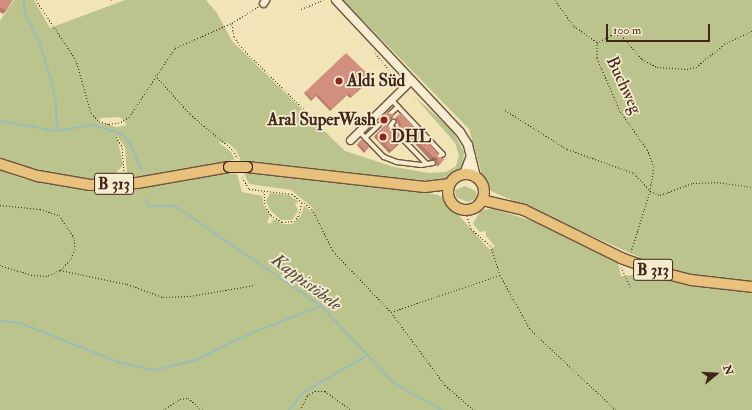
<!DOCTYPE html>
<html>
<head>
<meta charset="utf-8">
<style>
	body { margin:0 }
	#map { position:relative; width:752px; height:410px; overflow:hidden; background:#f1e4b7; font-family:"IM FELL Double Pica",serif }
	div>[style] { position:absolute }
	.green>* { inset:0; background:#bcc48d }
	.stream>* { height:2px; margin:-1px; padding:0 1px; transform-origin:1px; border-radius:1px; background:#9cbdb6 }
	.path>* { height:1px; margin-top:-0.5px; transform-origin:0; background:repeating-linear-gradient(90deg,#422418 0 1px,transparent 0 3px) }
	.roads { filter:drop-shadow(1px 0 #6e5440) drop-shadow(-1px 0 #6e5440) drop-shadow(0 1px #6e5440) drop-shadow(0 -1px #6e5440) }
	.service>* { height:3.5px; margin:-1.75px; padding:0 1.75px; transform-origin:1.75px; border-radius:1.75px; background:#f6edd0 }
	.minor>* { height:7px; margin:-3.5px; padding:0 3.5px; transform-origin:3.5px; border-radius:3.5px; background:#f6edd0 }
	.tertiary>* { height:8px; margin:-4px; padding:0 4px; transform-origin:4px; border-radius:4px; background:#f6edd0 }
	.primary>* { height:10px; margin:-5px; padding:0 5px; transform-origin:5px; border-radius:5px; background:#e8c27c }
	.primary>.ring { margin:-5px; padding:0; box-sizing:content-box; background:none; border:10px solid #e8c27c; border-radius:50% }
	.bridges { filter:drop-shadow(1px 0 #422418) drop-shadow(-1px 0 #422418) drop-shadow(0 1px #422418) drop-shadow(0 -1px #422418) }
	.primary-bridge>* { height:10px; margin:-5px; padding:0 5px; transform-origin:5px; border-radius:5px; background:#e8c27c }
	.wall>* { inset:0; background:#b57b6c }
	.shaded-wall>* { inset:0; background:#946458 }
	.building>* { inset:0; background:#d38f7d }
	.dots>* { width:11px; height:11px; translate:-50% -50%; box-sizing:border-box; border:2px solid #f6edd0; border-radius:50% }
	span { translate:-50% -50%; white-space:nowrap; text-align:center; line-height:1.15; -webkit-text-stroke:3.5px #f6edd0; paint-order:stroke }
	.shield-label span { padding:1px 3px; background:#f6edd0; border:1px solid; border-radius:3px; -webkit-text-stroke-width:0 }
	.shield-label { font-size:16px; color:#422418; font-weight:700 }
	.poi-label { font-size:17px; color:#422418; font-weight:700 }
	.left { translate:0 -50%; text-align:left }
	.right { translate:-100% -50%; text-align:right }
	.street-label { font-size:17px; color:#422418 }
	.water-label { font-size:18px; color:#584a40; font-style:italic }
	.north { position:absolute; left:696px; top:354px; width:40px; height:40px; -webkit-text-stroke:3px #f6edd0; paint-order:stroke; rotate:72deg; font-size:11px; font-weight:700; line-height:16px; text-align:center; color:#422418 }
	.north::after { content:''; display:block; margin:auto; width:14px; height:18px; background:#422418; clip-path:polygon(50% 0,100% 100%,50% 72%,0 100%) }
	.scale { position:absolute; left:606px; top:24px; width:104px; height:18px; box-sizing:border-box; border:2px solid #422418; border-top:0; padding-left:5px; font-size:12px; line-height:14px; white-space:nowrap; color:#422418; -webkit-text-stroke:3px #f6edd0; paint-order:stroke }
</style>
</head>
<body>
<div id="map">
	<div class="green">
		<div style="clip-path:polygon(evenodd,14px 0,34px 0,50px 28px,125px 0,206px 0,217px 13px,232px 41px,345px 151px,394px 167px,429px 173px,446px 172px,456px 166px,459px 155px,455px 143px,414px 96px,453px 131px,464px 152px,463px 167px,460px 172px,444px 181px,403px 179px,241px 161px,236px 150px,228px 143px,218px 142px,231px 152px,235px 160px,136px 177px,127px 176px,125px 147px,117px 136px,123px 165px,115px 174px,101px 173px,101px 176px,109px 180px,72px 178px,16px 165px,0 158px,0 21px,14px 0,120px 117px,127px 125px,117px 127px,98px 122px,100px 118px,120px 117px)"></div>
		<div style="clip-path:polygon(343px 0,752px 0,752px 410px,0 410px,0 170px,24px 179px,91px 191px,125px 190px,221px 173px,237px 174px,242px 192px,262px 196px,264px 206px,270px 216px,267px 222px,270px 224px,274px 219px,283px 224px,292px 224px,301px 216px,304px 206px,311px 211px,314px 209px,291px 190px,249px 184px,244px 173px,411px 190px,438px 195px,444px 199px,490px 250px,495px 246px,486px 236px,486px 231px,480px 232px,473px 224px,480px 211px,492px 208px,541px 224px,618px 263px,621px 276px,633px 275px,639px 257px,489px 190px,482px 175px,469px 129px)"></div>
		<div style="clip-path:polygon(465px 186px,476px 191px,477px 198px,468px 202px,456px 197px,455px 190px)"></div>
		<div style="clip-path:polygon(270px 193px,289px 195px,299px 202px,295px 203px,298px 211px,292px 220px,281px 220px,270px 210px,266px 201px)"></div>
	</div>
	<div class="stream">
		<div style="left:24px;top:0;width:13px;rotate:86deg"></div>
		<div style="left:25px;top:13px;width:29px;rotate:63deg"></div>
		<div style="left:38px;top:39px;width:39px;rotate:72deg"></div>
		<div style="left:50px;top:76px;width:28px;rotate:77deg"></div>
		<div style="left:56px;top:103px;width:28px;rotate:88deg"></div>
		<div style="left:0;top:121px;width:58px;rotate:10deg"></div>
		<div style="left:57px;top:131px;width:36px;rotate:-10deg"></div>
		<div style="left:92px;top:125px;width:19px;rotate:16deg"></div>
		<div style="left:110px;top:130px;width:14px;rotate:21deg"></div>
		<div style="left:123px;top:135px;width:11px;rotate:49deg"></div>
		<div style="left:130px;top:143px;width:30px;rotate:67deg"></div>
		<div style="left:145px;top:199px;width:8px;rotate:67deg"></div>
		<div style="left:148px;top:206px;width:27px"></div>
		<div style="left:175px;top:206px;width:177px;rotate:34.4deg"></div>
		<div style="left:321px;top:306px;width:106px;rotate:46.5deg"></div>
		<div style="left:394px;top:383px;width:55px;rotate:29.4deg"></div>
		<div style="left:0;top:321px;width:20px;rotate:6deg"></div>
		<div style="left:20px;top:323px;width:105px;rotate:21.7deg"></div>
		<div style="left:118px;top:362px;width:37px;rotate:13deg"></div>
		<div style="left:154px;top:370px;width:43px;rotate:-13.4deg"></div>
		<div style="left:196px;top:360px;width:59px;rotate:-26.1deg"></div>
		<div style="left:249px;top:334px;width:77px;rotate:-21.3deg"></div>
		<div style="left:289px;top:410px;width:23px;rotate:-50deg"></div>
		<div style="left:304px;top:392px;width:72px;rotate:-30.1deg"></div>
	</div>
	<div class="path">
		<div style="left:36px;top:0;width:72px;rotate:56.3deg"></div>
		<div style="left:76px;top:60px;width:55px;rotate:74.2deg"></div>
		<div style="left:91px;top:113px;width:11px;rotate:45deg"></div>
		<div style="left:99px;top:121px;width:10px;rotate:17deg"></div>
		<div style="left:109px;top:124px;width:12px;rotate:-9deg"></div>
		<div style="left:121px;top:122px;width:9px;rotate:-32deg"></div>
		<div style="left:129px;top:117px;width:83px;rotate:-56.3deg"></div>
		<div style="left:175px;top:48px;width:62px;rotate:-23.7deg"></div>
		<div style="left:232px;top:23px;width:31px;rotate:-32deg"></div>
		<div style="left:111px;top:0;width:2px;rotate:63deg"></div>
		<div style="left:555px;top:0;width:32px;rotate:54deg"></div>
		<div style="left:574px;top:26px;width:28px;rotate:35deg"></div>
		<div style="left:301px;top:9px;width:24px;rotate:-22deg"></div>
		<div style="left:232px;top:24px;width:13px;rotate:81deg"></div>
		<div style="left:234px;top:37px;width:15px;rotate:53deg"></div>
		<div style="left:243px;top:49px;width:110px;rotate:44.6deg"></div>
		<div style="left:375px;top:53px;width:30px;rotate:50deg"></div>
		<div style="left:394px;top:76px;width:9px;rotate:69deg"></div>
		<div style="left:155px;top:75px;width:52px;rotate:48.1deg"></div>
		<div style="left:190px;top:114px;width:56px;rotate:39.9deg"></div>
		<div style="left:233px;top:150px;width:9px;rotate:63deg"></div>
		<div style="left:505px;top:110px;width:73px;rotate:32.2deg"></div>
		<div style="left:567px;top:149px;width:71px;rotate:19.7deg"></div>
		<div style="left:634px;top:173px;width:24px;rotate:48deg"></div>
		<div style="left:650px;top:191px;width:11px;rotate:22deg"></div>
		<div style="left:660px;top:195px;width:35px;rotate:-20deg"></div>
		<div style="left:693px;top:183px;width:24px;rotate:-2deg"></div>
		<div style="left:717px;top:182px;width:35px;rotate:8deg"></div>
		<div style="left:116px;top:137px;width:11px;rotate:56deg"></div>
		<div style="left:122px;top:146px;width:29px;rotate:86deg"></div>
		<div style="left:242px;top:177px;width:14px;rotate:60deg"></div>
		<div style="left:249px;top:189px;width:43px;rotate:6.6deg"></div>
		<div style="left:292px;top:194px;width:25px;rotate:37deg"></div>
		<div style="left:312px;top:209px;width:47px;rotate:63.4deg"></div>
		<div style="left:333px;top:251px;width:84px;rotate:46.4deg"></div>
		<div style="left:391px;top:312px;width:91px;rotate:53.5deg"></div>
		<div style="left:445px;top:385px;width:38px;rotate:41deg"></div>
		<div style="left:264px;top:191px;width:15px;rotate:86deg"></div>
		<div style="left:265px;top:206px;width:11px;rotate:56deg"></div>
		<div style="left:271px;top:215px;width:13px;rotate:32deg"></div>
		<div style="left:282px;top:222px;width:12px;rotate:-5deg"></div>
		<div style="left:294px;top:221px;width:8px;rotate:-50deg"></div>
		<div style="left:299px;top:215px;width:13px;rotate:-77deg"></div>
		<div style="left:0;top:205px;width:40px;rotate:5.7deg"></div>
		<div style="left:40px;top:209px;width:20px;rotate:18deg"></div>
		<div style="left:59px;top:215px;width:27px;rotate:56deg"></div>
		<div style="left:74px;top:237px;width:12px;rotate:85deg"></div>
		<div style="left:75px;top:249px;width:12px;rotate:114deg"></div>
		<div style="left:70px;top:260px;width:14px;rotate:135deg"></div>
		<div style="left:60px;top:270px;width:14px;rotate:155deg"></div>
		<div style="left:47px;top:276px;width:15px;rotate:-176deg"></div>
		<div style="left:32px;top:275px;width:34px;rotate:-163deg"></div>
		<div style="left:465px;top:210px;width:20px;rotate:72deg"></div>
		<div style="left:471px;top:229px;width:26px;rotate:40deg"></div>
		<div style="left:491px;top:246px;width:30px;rotate:73deg"></div>
		<div style="left:500px;top:275px;width:62px;rotate:60.9deg"></div>
		<div style="left:530px;top:329px;width:118px;rotate:43.3deg"></div>
		<div style="left:631px;top:252px;width:64px;rotate:-72.7deg"></div>
		<div style="left:650px;top:191px;width:24px;rotate:-81deg"></div>
		<div style="left:654px;top:167px;width:19px;rotate:-111deg"></div>
		<div style="left:647px;top:149px;width:47px;rotate:-125.4deg"></div>
		<div style="left:620px;top:111px;width:58px;rotate:-113.5deg"></div>
		<div style="left:597px;top:58px;width:15px;rotate:-90deg"></div>
		<div style="left:597px;top:43px;width:16px;rotate:-30deg"></div>
		<div style="left:611px;top:35px;width:10px"></div>
		<div style="left:621px;top:35px;width:32px;rotate:49deg"></div>
		<div style="left:642px;top:59px;width:17px;rotate:28deg"></div>
		<div style="left:657px;top:67px;width:30px;rotate:4deg"></div>
		<div style="left:687px;top:69px;width:9px;rotate:-13deg"></div>
		<div style="left:696px;top:67px;width:36px;rotate:-39deg"></div>
		<div style="left:724px;top:44px;width:31px;rotate:-25deg"></div>
		<div style="left:621px;top:267px;width:23px;rotate:65deg"></div>
		<div style="left:60px;top:270px;width:68px;rotate:11.8deg"></div>
		<div style="left:127px;top:284px;width:38px;rotate:20deg"></div>
		<div style="left:163px;top:297px;width:27px;rotate:-2deg"></div>
		<div style="left:190px;top:296px;width:66px;rotate:-9.6deg"></div>
		<div style="left:391px;top:312px;width:115px;rotate:-18.7deg"></div>
		<div style="left:163px;top:410px;width:20px;rotate:-33deg"></div>
		<div style="left:180px;top:399px;width:8px;rotate:-7deg"></div>
		<div style="left:188px;top:398px;width:19px;rotate:39deg"></div>
		<div style="left:300px;top:410px;width:16px;rotate:-63deg"></div>
		<div style="left:307px;top:396px;width:9px;rotate:-32deg"></div>
		<div style="left:315px;top:391px;width:10px"></div>
		<div style="left:325px;top:391px;width:32px;rotate:36deg"></div>
	</div>
	<div class="roads">
		<div class="service">
			<div style="left:391px;top:99px;width:76px;rotate:46.6deg"></div>
			<div style="left:443px;top:154px;width:6px;rotate:141deg"></div>
			<div style="left:389px;top:115px;width:12px;rotate:-42deg"></div>
			<div style="left:394px;top:122px;width:5px;rotate:127deg"></div>
			<div style="left:391px;top:126px;width:6px;rotate:45deg"></div>
			<div style="left:359px;top:131px;width:36px;rotate:46deg"></div>
			<div style="left:384px;top:157px;width:14px;rotate:21deg"></div>
			<div style="left:397px;top:162px;width:24px;rotate:7deg"></div>
			<div style="left:421px;top:165px;width:12px;rotate:-9deg"></div>
			<div style="left:401px;top:137px;width:37px;rotate:46deg"></div>
			<div style="left:365px;top:138px;width:19px;rotate:-43deg"></div>
		</div>
		<div class="minor">
			<div style="left:263px;top:3px;width:4px;rotate:-56deg"></div>
			<div style="left:350px;top:140px;width:86px;rotate:-44.5deg"></div>
		</div>
		<div class="tertiary">
			<div style="left:336px;top:0;width:181px;rotate:46.8deg"></div>
			<div style="left:460px;top:132px;width:15px;rotate:58deg"></div>
			<div style="left:468px;top:145px;width:33px;rotate:76deg"></div>
			<div style="left:464px;top:174px;width:19px;rotate:-69deg"></div>
		</div>
		<div class="primary">
			<div style="left:0;top:164px;width:40px;rotate:18deg"></div>
			<div style="left:38px;top:176px;width:53px;rotate:9.8deg"></div>
			<div style="left:90px;top:185px;width:47px;rotate:-2.4deg"></div>
			<div style="left:137px;top:183px;width:93px;rotate:-9.9deg"></div>
			<div style="left:247px;top:167px;width:179px;rotate:6.4deg"></div>
			<div style="left:425px;top:187px;width:25px;rotate:-7deg"></div>
			<div class="ring" style="left:448px;top:174px;width:26px;height:26px"></div>
			<div style="left:482px;top:200px;width:43px;rotate:13.4deg"></div>
			<div style="left:524px;top:210px;width:108px;rotate:26.3deg"></div>
			<div style="left:621px;top:258px;width:40px;rotate:20.2deg"></div>
			<div style="left:659px;top:272px;width:33px;rotate:14deg"></div>
			<div style="left:691px;top:280px;width:61px;rotate:6.5deg"></div>
		</div>
	</div>
	<div class="bridges">
		<div class="primary-bridge">
			<div style="left:229px;top:167px;width:18px"></div>
		</div>
	</div>
	<div class="wall">
		<div style="clip-path:polygon(0 0,6px 11px,3px 14px,0 12px)"></div>
		<div style="clip-path:polygon(372px 78px,350px 98px,347px 95px,330px 111px,316px 96px,311px 101px,304px 93px,305px 92px)"></div>
		<div style="clip-path:polygon(394px 114px,392px 118px,381px 127px,382px 123px,378px 122px)"></div>
		<div style="clip-path:polygon(397px 116px,442px 162px,437px 167px,435px 161px,430px 160px,405px 133px,400px 135px,399px 138px,400px 143px,389px 153px,374px 137px,376px 134px,398px 130px,399px 126px,395px 119px)"></div>
		<div style="clip-path:polygon(358px 143px,369px 147px,364px 153px,357px 145px)"></div>
	</div>
	<div class="shaded-wall">
		<div style="clip-path:polygon(372px 78px,371px 80px,350px 98px,352px 96px)"></div>
		<div style="clip-path:polygon(394px 114px,392px 118px,381px 127px)"></div>
		<div style="clip-path:polygon(380px 119px,384px 120px,382px 123px,378px 122px)"></div>
		<div style="clip-path:polygon(407px 130px,405px 133px,398px 135px,401px 132px)"></div>
		<div style="clip-path:polygon(402px 140px,400px 143px,389px 153px,391px 150px)"></div>
		<div style="clip-path:polygon(433px 157px,437px 158px,435px 161px,430px 160px)"></div>
	</div>
	<div class="building">
		<div style="clip-path:polygon(0 0,13px 0,6px 11px,0 7px)"></div>
		<div style="clip-path:polygon(346px 53px,372px 78px,352px 96px,348px 93px,331px 109px,317px 94px,312px 99px,305px 92px)"></div>
		<div style="clip-path:polygon(388px 111px,390px 114px,394px 114px,384px 124px,384px 120px,380px 119px)"></div>
		<div style="clip-path:polygon(401px 113px,438px 153px,438px 157px,445px 159px,439px 164px,437px 158px,433px 157px,407px 130px,401px 132px,399px 138px,402px 140px,391px 150px,376px 134px,386px 124px,393px 131px,399px 130px,401px 124px,397px 116px)"></div>
		<div style="clip-path:polygon(362px 139px,369px 147px,365px 151px,358px 143px)"></div>
	</div>
	<div class="dots">
		<div style="left:339px;top:81px;background:#8f2418"></div>
		<div style="left:384px;top:120px;background:#8f2418"></div>
		<div style="left:383px;top:137px;background:#8f2418"></div>
	</div>
	<div class="shield-label">
		<span style="left:114px;top:184px">B 313</span>
		<span style="left:653px;top:270px">B 313</span>
	</div>
	<div class="poi-label">
		<span class="left" style="left:347px;top:81px">Aldi Süd</span>
		<span class="right" style="left:376px;top:120px">Aral SuperWash</span>
		<span class="left" style="left:391px;top:137px">DHL</span>
	</div>
	<div class="street-label">
		<span style="left:624px;top:85px;rotate:65deg">Buchweg</span>
	</div>
	<div class="water-label">
		<span style="left:306px;top:283px;rotate:37deg">Kappistöbele</span>
	</div>
	<div class="north">N</div>
	<div class="scale">100 m</div>
</div>
</body>
</html>
